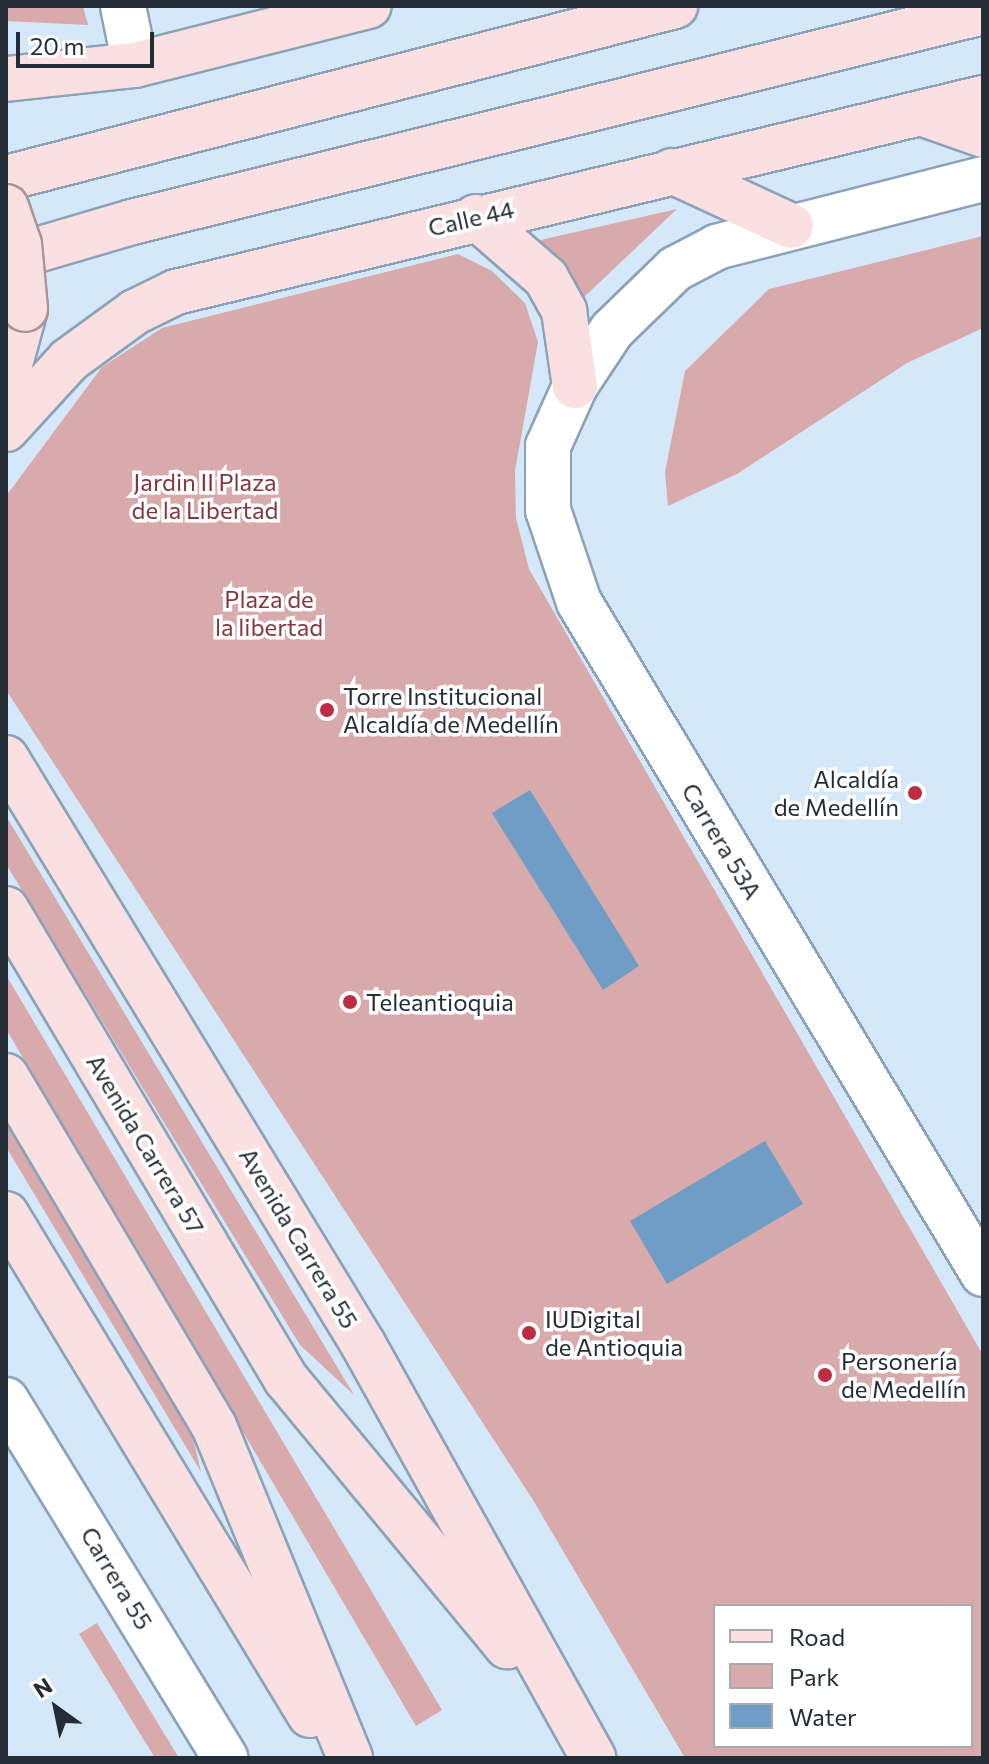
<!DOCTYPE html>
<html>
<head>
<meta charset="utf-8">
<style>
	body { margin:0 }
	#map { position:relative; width:989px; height:1764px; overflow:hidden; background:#d4e8fa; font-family:Commissioner,sans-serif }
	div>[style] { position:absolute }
	.green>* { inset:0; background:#d8aaab }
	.water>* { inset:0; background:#709dc5 }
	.roads { filter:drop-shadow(2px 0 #8ba2b8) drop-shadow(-2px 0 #8ba2b8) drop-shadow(0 2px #8ba2b8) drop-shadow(0 -2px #8ba2b8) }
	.minor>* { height:44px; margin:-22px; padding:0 22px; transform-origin:22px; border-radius:22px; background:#fff }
	.major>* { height:44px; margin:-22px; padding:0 22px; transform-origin:22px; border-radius:22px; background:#fae0e0 }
	.bridges { filter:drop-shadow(2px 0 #ac9497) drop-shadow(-2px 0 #ac9497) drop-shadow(0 2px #ac9497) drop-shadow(0 -2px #ac9497) }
	.major-bridge>* { height:44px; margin:-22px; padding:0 22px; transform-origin:22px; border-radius:22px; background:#fae0e0 }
	.dots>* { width:22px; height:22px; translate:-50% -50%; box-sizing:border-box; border:4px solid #fff; border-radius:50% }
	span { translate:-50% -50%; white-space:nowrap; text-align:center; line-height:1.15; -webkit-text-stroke:7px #fff; paint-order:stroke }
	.street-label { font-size:24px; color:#242d35 }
	.park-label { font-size:24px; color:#84363d }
	.poi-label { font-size:24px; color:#242d35 }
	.left { translate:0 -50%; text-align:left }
	.right { translate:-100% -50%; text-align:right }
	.frame { position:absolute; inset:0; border:8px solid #242d35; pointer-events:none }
	.legend { position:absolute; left:713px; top:1604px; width:260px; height:144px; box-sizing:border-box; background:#fff; border:2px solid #a7abae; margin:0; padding:10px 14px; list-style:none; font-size:24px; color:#242d35 }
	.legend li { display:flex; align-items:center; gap:16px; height:40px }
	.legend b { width:40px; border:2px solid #a7abae }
	.north { position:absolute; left:16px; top:1668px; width:80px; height:80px; -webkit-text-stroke:6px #fff; paint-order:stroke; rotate:327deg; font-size:22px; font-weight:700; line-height:32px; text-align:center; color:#242d35 }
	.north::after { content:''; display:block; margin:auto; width:28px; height:36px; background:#242d35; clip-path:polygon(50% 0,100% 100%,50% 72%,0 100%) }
	.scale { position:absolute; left:16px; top:32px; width:138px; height:36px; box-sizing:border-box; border:4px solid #242d35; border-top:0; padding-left:10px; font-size:24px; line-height:28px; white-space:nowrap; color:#242d35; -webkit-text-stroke:6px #fff; paint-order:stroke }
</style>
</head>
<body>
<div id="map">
	<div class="green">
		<div style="clip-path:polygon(6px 6px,83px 6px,88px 25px,6px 21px)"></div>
		<div style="clip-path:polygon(677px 209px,581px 300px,536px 241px)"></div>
		<div style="clip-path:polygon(983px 236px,983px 328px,907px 363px,737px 474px,668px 506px,665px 472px,685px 371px,769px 289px)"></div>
		<div style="clip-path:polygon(evenodd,458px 254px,492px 271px,525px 303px,538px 342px,515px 471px,516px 518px,529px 569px,983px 1355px,983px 1758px,685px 1758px,533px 1500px,8px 693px,6px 496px,102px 367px,162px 328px,458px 254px,715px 1606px,971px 1606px,971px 1746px,715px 1746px,715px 1606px)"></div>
		<div style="clip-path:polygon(6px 816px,354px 1395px,300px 1345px,6px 864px)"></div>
		<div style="clip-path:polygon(6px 975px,442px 1710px,416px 1726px,6px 1029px)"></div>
		<div style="clip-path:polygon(6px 1116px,189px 1420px,201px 1472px,6px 1147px)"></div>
		<div style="clip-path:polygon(97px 1623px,179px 1758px,155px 1758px,79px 1634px)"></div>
	</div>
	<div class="water">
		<div style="clip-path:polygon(530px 790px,639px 966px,603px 990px,492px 813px)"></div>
		<div style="clip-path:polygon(765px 1141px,803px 1204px,667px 1284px,630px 1221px)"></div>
	</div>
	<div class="roads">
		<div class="minor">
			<div style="left:123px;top:6px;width:60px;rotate:78.5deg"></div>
			<div style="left:983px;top:179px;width:275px;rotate:165.7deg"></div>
			<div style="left:717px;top:247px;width:47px;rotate:152.4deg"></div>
			<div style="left:675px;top:269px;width:88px;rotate:135.9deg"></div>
			<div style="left:612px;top:330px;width:67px;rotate:123.5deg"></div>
			<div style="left:575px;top:386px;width:66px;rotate:114.2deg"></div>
			<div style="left:548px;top:446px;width:64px;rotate:90deg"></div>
			<div style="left:548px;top:510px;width:97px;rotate:71.4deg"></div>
			<div style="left:579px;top:602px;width:784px;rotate:58.99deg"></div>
			<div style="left:6px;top:1400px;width:420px;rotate:58.5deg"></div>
		</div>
		<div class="major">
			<div style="left:6px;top:79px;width:130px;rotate:-6.2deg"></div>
			<div style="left:135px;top:65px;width:241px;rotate:-14.2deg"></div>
			<div style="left:921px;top:113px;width:66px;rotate:19.5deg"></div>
			<div style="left:672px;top:171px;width:131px;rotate:24.8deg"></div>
			<div style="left:6px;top:178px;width:691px;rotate:-14.42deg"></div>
			<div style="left:476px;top:217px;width:93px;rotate:41.1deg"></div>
			<div style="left:546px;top:278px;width:38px;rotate:61deg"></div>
			<div style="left:564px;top:311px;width:76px;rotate:81.7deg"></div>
			<div style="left:6px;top:259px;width:131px;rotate:-16.4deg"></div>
			<div style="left:132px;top:222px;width:877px;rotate:-13.86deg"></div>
			<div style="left:6px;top:379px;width:73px;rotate:-74.8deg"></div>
			<div style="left:6px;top:429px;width:93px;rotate:-47.6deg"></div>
			<div style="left:69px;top:360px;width:82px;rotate:-36deg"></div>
			<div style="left:135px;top:312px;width:46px;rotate:-26deg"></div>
			<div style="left:176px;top:292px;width:830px;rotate:-13.52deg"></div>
			<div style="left:6px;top:758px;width:686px;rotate:58.65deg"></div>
			<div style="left:363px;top:1344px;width:474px;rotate:60.9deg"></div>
			<div style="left:6px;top:909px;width:547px;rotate:59.22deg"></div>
			<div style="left:286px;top:1379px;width:347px;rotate:50.4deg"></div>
			<div style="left:6px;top:1076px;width:407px;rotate:59.3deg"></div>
			<div style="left:214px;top:1426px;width:359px;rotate:67.7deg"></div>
			<div style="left:6px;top:1214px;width:586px;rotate:58.75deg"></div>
		</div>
	</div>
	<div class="bridges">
		<div class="major-bridge">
			<div style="left:6px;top:207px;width:39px;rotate:71deg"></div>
			<div style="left:19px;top:244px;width:65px;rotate:84.7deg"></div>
		</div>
	</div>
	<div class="dots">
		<div style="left:327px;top:710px;background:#bd2c43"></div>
		<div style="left:915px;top:793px;background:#bd2c43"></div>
		<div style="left:350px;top:1002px;background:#bd2c43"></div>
		<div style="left:529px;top:1333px;background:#bd2c43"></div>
		<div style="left:825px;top:1375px;background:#bd2c43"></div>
	</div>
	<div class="street-label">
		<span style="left:471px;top:218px;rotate:-13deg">Calle 44</span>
		<span style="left:722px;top:841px;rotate:59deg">Carrera 53A</span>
		<span style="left:146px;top:1144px;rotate:59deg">Avenida Carrera 57</span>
		<span style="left:299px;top:1238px;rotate:59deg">Avenida Carrera 55</span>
		<span style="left:117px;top:1578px;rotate:59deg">Carrera 55</span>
	</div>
	<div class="park-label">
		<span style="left:205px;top:496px">Jardin II Plaza<br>de la Libertad</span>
		<span style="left:269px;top:613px">Plaza de<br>la libertad</span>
	</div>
	<div class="poi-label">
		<span class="left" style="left:343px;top:710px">Torre Institucional<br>Alcaldía de Medellín</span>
		<span class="right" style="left:899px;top:793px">Alcaldía<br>de Medellín</span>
		<span class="left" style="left:366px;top:1002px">Teleantioquia</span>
		<span class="left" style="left:545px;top:1333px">IUDigital<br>de Antioquia</span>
		<span class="left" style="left:841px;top:1375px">Personería<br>de Medellín</span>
	</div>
	<div class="frame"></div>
	<ul class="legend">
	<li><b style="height:10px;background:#fae0e0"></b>Road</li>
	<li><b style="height:22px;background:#d8aaab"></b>Park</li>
	<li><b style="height:22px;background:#709dc5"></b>Water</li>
	</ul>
	<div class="north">N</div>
	<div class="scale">20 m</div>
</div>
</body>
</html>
